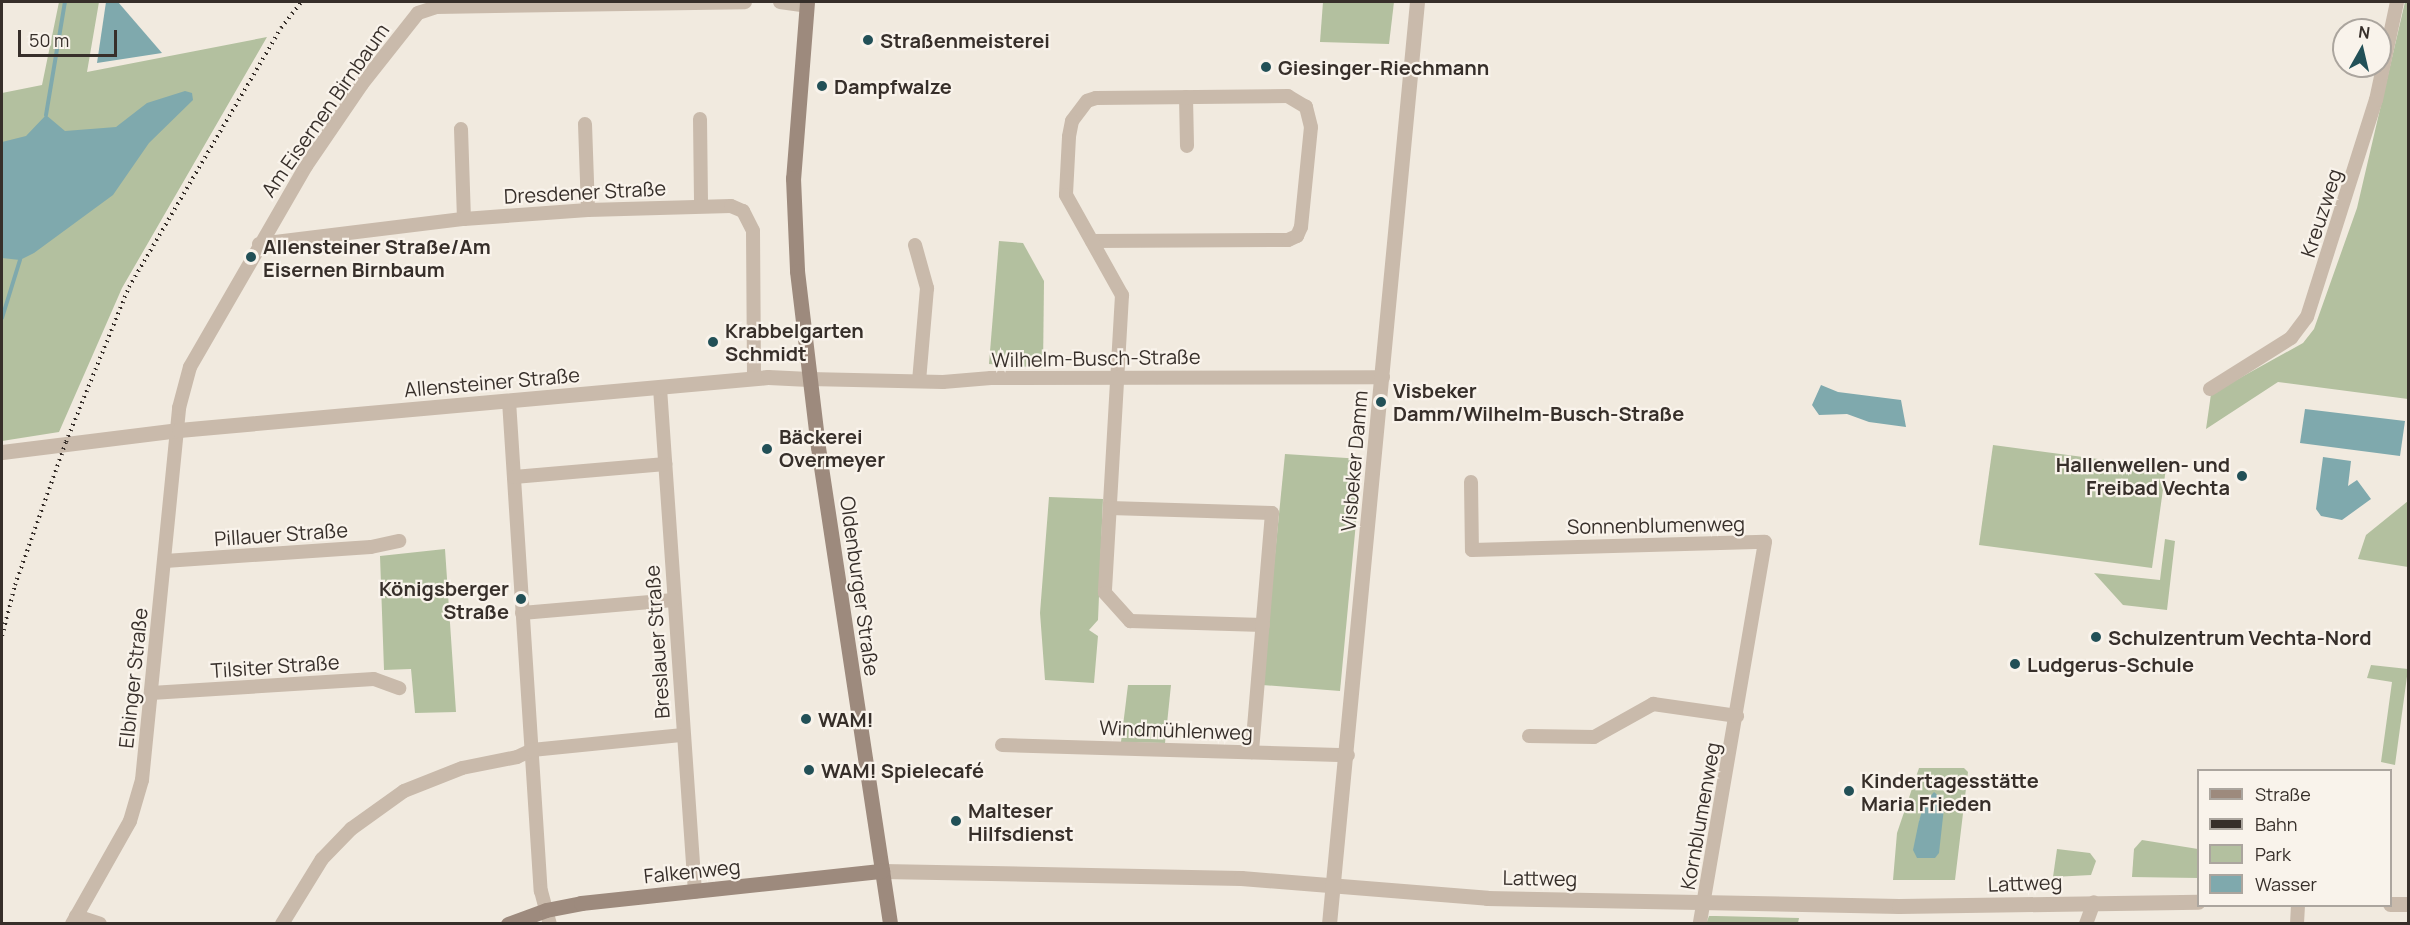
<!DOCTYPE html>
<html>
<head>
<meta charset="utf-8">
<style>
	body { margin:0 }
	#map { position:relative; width:2410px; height:925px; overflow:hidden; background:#f1eadf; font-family:Manrope,sans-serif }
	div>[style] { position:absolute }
	.green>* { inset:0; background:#b3c09f }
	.water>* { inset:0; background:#7fa9ad }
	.stream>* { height:4px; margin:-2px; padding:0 2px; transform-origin:2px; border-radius:2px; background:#7fa9ad }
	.minor>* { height:14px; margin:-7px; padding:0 7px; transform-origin:7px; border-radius:7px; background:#c9baab }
	.tertiary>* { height:15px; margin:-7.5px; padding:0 7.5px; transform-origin:7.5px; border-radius:7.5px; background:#c9baab }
	.secondary>* { height:15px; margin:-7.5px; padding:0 7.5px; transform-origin:7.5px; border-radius:7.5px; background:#9d8a7d }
	.rail>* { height:4px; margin-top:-2px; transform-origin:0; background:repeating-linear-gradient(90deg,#372f2a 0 1.5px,transparent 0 6px) }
	.dots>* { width:16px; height:16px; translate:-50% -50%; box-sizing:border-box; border:3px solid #f9f3eb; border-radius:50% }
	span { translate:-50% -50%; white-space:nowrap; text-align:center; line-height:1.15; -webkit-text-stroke:4.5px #f9f3eb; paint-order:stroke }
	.poi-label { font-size:20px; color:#372f2a; font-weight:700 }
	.left { translate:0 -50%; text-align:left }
	.right { translate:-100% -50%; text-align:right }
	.street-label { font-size:20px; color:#372f2a }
	.frame { position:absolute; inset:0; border:3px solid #372f2a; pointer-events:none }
	.legend { position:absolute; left:2197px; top:769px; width:195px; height:138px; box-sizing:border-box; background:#f9f3eb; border:2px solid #aba59e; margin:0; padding:8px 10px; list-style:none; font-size:18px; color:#372f2a }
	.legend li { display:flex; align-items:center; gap:12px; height:30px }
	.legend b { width:30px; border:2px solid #aba59e }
	.north { position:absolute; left:2332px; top:18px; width:60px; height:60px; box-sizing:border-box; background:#f9f3eb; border:2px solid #aba59e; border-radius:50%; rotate:8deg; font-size:16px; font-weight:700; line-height:24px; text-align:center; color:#372f2a }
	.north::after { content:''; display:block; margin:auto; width:21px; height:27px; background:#225057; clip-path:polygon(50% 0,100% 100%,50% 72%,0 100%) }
	.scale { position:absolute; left:18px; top:30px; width:99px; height:27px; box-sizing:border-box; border:3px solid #372f2a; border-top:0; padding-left:8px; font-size:18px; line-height:21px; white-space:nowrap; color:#372f2a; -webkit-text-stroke:4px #f9f3eb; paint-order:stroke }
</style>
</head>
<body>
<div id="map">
	<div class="green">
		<div style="clip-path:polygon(59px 2px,99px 2px,87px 72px,267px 37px,122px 288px,59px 432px,2px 441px,2px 93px,42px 85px)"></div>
		<div style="clip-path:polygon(1323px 2px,1394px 2px,1389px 44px,1320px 42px)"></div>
		<div style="clip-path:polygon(2405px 2px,2408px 2px,2408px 399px,2278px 382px,2206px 429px,2211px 394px,2303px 343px,2314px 329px,2357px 208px)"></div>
		<div style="clip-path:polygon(999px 241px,1023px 243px,1044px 281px,1043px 368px,989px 364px)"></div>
		<div style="clip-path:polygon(1993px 445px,2166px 468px,2152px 568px,1979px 545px)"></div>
		<div style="clip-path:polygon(1285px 454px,1362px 459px,1340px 691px,1262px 685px)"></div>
		<div style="clip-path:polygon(1049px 497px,1103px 499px,1098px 620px,1089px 630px,1098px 636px,1094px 683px,1045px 680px,1040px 613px)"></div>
		<div style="clip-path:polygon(2408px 501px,2408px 567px,2358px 559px,2366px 535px)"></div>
		<div style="clip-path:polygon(2165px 539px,2175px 541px,2167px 610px,2123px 605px,2094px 573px,2160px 580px)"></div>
		<div style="clip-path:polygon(445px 549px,456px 712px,415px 713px,411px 669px,384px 670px,380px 556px)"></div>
		<div style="clip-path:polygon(2371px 665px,2408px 669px,2395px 765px,2381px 762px,2392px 682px,2367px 678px)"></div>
		<div style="clip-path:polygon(1128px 685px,1171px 685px,1165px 743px,1121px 742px)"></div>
		<div style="clip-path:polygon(evenodd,1919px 768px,1964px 768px,1968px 772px,1955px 880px,1893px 880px,1897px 833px,1919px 768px,1931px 794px,1940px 840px,1939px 843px,1919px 821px,1931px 794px)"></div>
		<div style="clip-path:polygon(2142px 840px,2198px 849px,2198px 878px,2132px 877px,2134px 849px)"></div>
		<div style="clip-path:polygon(2057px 849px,2090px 853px,2096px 861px,2091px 875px,2053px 877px)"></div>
		<div style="clip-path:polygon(1709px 916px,1716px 916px,1799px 918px,1798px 923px,1706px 924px)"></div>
	</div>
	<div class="water">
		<div style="clip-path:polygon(106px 2px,118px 2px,162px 53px,97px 63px)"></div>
		<div style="clip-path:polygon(185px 91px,192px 93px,193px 100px,149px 143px,113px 195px,34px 253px,20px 260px,2px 258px,2px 142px,26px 136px,46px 115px,65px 131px,116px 127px,147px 103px)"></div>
		<div style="clip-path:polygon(1821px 385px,1838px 392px,1901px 400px,1906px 427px,1869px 422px,1847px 414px,1819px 415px,1812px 405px)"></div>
		<div style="clip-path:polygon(2305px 409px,2405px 421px,2400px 456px,2300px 443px)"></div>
		<div style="clip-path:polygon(2323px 457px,2351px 461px,2348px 486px,2357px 480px,2371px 499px,2342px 520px,2321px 516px,2316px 509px)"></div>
		<div style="clip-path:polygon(1934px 792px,1942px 799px,1944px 808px,1939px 853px,1935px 858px,1917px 858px,1913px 850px,1919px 821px,1924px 804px)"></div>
	</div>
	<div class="stream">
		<div style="left:46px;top:115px;width:115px;rotate:-80.5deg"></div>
		<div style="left:2px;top:318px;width:61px;rotate:-72.8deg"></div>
	</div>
	<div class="minor">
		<div style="left:780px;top:2px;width:27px;rotate:8deg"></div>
		<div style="left:1186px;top:97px;width:49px;rotate:88.8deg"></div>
		<div style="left:700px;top:119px;width:86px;rotate:89.3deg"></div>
		<div style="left:585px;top:124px;width:86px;rotate:88deg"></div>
		<div style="left:461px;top:129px;width:90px;rotate:88.1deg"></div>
		<div style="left:1092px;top:241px;width:196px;rotate:-0.3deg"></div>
		<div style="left:1288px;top:240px;width:10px;rotate:-24deg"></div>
		<div style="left:1297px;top:236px;width:10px;rotate:-66deg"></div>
		<div style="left:1301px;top:227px;width:100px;rotate:-84.3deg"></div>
		<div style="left:1311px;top:127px;width:21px;rotate:-104deg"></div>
		<div style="left:1306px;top:107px;width:21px;rotate:-149deg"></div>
		<div style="left:1288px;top:96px;width:192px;rotate:179.4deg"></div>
		<div style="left:1096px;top:98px;width:9px;rotate:162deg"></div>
		<div style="left:1087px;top:101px;width:25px;rotate:127deg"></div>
		<div style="left:1072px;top:121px;width:16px;rotate:101deg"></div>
		<div style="left:1069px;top:137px;width:58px;rotate:93deg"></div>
		<div style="left:1066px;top:195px;width:115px;rotate:60.8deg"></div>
		<div style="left:1122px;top:295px;width:298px;rotate:93.3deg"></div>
		<div style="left:1105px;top:593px;width:38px;rotate:48deg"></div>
		<div style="left:1130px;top:621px;width:133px;rotate:1.7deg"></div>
		<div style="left:259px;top:244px;width:207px;rotate:-7deg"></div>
		<div style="left:464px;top:219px;width:124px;rotate:-4.2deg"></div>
		<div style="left:588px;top:210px;width:143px;rotate:-1.6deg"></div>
		<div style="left:731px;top:206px;width:13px;rotate:23deg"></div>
		<div style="left:743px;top:211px;width:22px;rotate:63deg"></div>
		<div style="left:753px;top:231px;width:148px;rotate:89.6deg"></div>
		<div style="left:915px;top:245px;width:45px;rotate:74.4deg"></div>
		<div style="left:927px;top:288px;width:93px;rotate:94.9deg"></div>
		<div style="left:809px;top:379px;width:134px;rotate:1.3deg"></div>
		<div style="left:943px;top:382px;width:48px;rotate:-4.8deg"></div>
		<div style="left:991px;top:378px;width:392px;rotate:-0.1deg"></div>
		<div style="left:660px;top:388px;width:505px;rotate:86.03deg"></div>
		<div style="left:2210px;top:389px;width:96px;rotate:-32.2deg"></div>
		<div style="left:2291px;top:338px;width:26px;rotate:-53deg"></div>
		<div style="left:2307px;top:317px;width:228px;rotate:-72.4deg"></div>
		<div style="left:2376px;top:100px;width:100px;rotate:-77.9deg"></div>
		<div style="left:509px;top:401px;width:491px;rotate:86.3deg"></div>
		<div style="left:541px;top:891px;width:34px;rotate:75deg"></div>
		<div style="left:514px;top:477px;width:152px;rotate:-4.9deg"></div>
		<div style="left:1471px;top:482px;width:68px;rotate:89.2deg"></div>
		<div style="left:1472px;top:550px;width:293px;rotate:-1.6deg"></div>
		<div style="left:1765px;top:542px;width:387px;rotate:99.7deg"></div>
		<div style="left:1110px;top:508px;width:162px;rotate:1.8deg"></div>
		<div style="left:1272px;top:513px;width:240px;rotate:94.8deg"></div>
		<div style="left:165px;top:561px;width:206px;rotate:-3.9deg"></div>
		<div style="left:371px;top:547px;width:29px;rotate:-12deg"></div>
		<div style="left:522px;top:613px;width:152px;rotate:-4.9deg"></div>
		<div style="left:151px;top:693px;width:223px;rotate:-3.6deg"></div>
		<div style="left:374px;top:679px;width:27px;rotate:20deg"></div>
		<div style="left:1529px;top:736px;width:65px;rotate:0.9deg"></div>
		<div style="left:1594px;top:737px;width:68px;rotate:-29.2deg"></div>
		<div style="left:1653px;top:704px;width:85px;rotate:8.1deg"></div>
		<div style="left:1002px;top:745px;width:346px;rotate:1.7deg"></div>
		<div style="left:76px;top:916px;width:25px;rotate:18deg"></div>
		<div style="left:72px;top:924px;width:118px;rotate:-60.6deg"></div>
		<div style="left:130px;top:821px;width:43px;rotate:-73.7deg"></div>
		<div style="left:142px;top:780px;width:374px;rotate:-84.3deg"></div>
		<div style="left:179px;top:408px;width:42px;rotate:-75deg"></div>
		<div style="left:190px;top:367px;width:232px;rotate:-60deg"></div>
		<div style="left:306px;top:166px;width:99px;rotate:-55.7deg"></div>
		<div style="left:362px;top:84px;width:90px;rotate:-51.7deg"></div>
		<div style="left:418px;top:13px;width:19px;rotate:-18deg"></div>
		<div style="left:436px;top:7px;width:309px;rotate:-0.9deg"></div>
		<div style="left:282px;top:924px;width:76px;rotate:-58.4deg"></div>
		<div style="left:322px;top:859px;width:42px;rotate:-46deg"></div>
		<div style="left:351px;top:829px;width:65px;rotate:-35.6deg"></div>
		<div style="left:404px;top:791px;width:62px;rotate:-21.6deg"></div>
		<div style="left:462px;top:768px;width:56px;rotate:-11.3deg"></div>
		<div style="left:517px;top:757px;width:17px;rotate:-25deg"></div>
		<div style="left:532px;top:750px;width:152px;rotate:-5.7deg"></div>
		<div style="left:2086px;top:924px;width:23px;rotate:-70deg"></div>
		<div style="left:2297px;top:924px;width:18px;rotate:-87deg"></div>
	</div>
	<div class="tertiary">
		<div style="left:2px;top:452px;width:178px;rotate:-7.1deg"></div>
		<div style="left:179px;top:430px;width:591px;rotate:-5.14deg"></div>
		<div style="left:768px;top:377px;width:41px;rotate:2.8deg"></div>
		<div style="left:882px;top:871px;width:359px;rotate:1.1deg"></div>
		<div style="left:1241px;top:878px;width:247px;rotate:4.6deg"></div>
		<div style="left:1487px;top:898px;width:412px;rotate:1.1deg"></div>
		<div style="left:1899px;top:906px;width:299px;rotate:-0.8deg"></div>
		<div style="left:2390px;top:904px;width:18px"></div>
		<div style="left:1329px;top:924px;width:926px;rotate:-84.55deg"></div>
	</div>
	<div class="secondary">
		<div style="left:807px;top:2px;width:177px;rotate:94.5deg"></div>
		<div style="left:793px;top:178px;width:93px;rotate:87.5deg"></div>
		<div style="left:797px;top:271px;width:177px;rotate:83.2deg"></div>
		<div style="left:818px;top:447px;width:482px;rotate:81.4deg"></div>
		<div style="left:508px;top:924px;width:40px;rotate:-20.2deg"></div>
		<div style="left:546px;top:910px;width:36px;rotate:-11deg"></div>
		<div style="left:581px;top:903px;width:303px;rotate:-6.1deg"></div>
	</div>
	<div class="rail">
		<div style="left:2px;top:636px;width:53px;rotate:-75.7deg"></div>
		<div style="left:15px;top:585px;width:152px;rotate:-70.4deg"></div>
		<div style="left:66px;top:442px;width:167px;rotate:-67.9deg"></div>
		<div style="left:129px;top:287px;width:300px;rotate:-59.6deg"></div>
		<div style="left:281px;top:28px;width:33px;rotate:-52deg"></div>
	</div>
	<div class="dots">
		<div style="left:868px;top:40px;background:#225057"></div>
		<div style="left:1266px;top:67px;background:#225057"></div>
		<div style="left:822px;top:86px;background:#225057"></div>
		<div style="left:251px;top:257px;background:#225057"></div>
		<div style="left:713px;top:342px;background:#225057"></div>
		<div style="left:1381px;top:402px;background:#225057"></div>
		<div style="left:767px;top:449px;background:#225057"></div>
		<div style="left:2242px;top:476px;background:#225057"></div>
		<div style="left:521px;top:599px;background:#225057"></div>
		<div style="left:2096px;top:637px;background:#225057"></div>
		<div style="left:2015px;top:664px;background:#225057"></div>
		<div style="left:806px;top:719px;background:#225057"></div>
		<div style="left:809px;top:770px;background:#225057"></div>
		<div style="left:1849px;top:791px;background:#225057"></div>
		<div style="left:956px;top:821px;background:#225057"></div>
	</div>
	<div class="poi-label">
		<span class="left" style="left:880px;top:40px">Straßenmeisterei</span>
		<span class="left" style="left:1278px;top:67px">Giesinger-Riechmann</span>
		<span class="left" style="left:834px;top:86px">Dampfwalze</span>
		<span class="left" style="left:263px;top:258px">Allensteiner Straße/Am<br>Eisernen Birnbaum</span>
		<span class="left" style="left:725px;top:342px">Krabbelgarten<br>Schmidt</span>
		<span class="left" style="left:1393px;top:402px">Visbeker<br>Damm/Wilhelm-Busch-Straße</span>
		<span class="left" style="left:779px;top:448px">Bäckerei<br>Overmeyer</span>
		<span class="right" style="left:2230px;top:476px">Hallenwellen- und<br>Freibad Vechta</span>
		<span class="right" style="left:509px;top:600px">Königsberger<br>Straße</span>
		<span class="left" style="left:2108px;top:637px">Schulzentrum Vechta-Nord</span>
		<span class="left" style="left:2027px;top:664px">Ludgerus-Schule</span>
		<span class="left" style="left:818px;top:719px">WAM!</span>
		<span class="left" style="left:821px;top:770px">WAM! Spielecafé</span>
		<span class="left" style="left:1861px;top:792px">Kindertagesstätte<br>Maria Frieden</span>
		<span class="left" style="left:968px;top:822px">Malteser<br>Hilfsdienst</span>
	</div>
	<div class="street-label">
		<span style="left:325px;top:110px;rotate:-55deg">Am Eisernen Birnbaum</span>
		<span style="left:585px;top:192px;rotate:-3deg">Dresdener Straße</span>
		<span style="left:2321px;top:213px;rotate:-72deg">Kreuzweg</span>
		<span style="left:1096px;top:358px;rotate:-1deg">Wilhelm-Busch-Straße</span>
		<span style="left:492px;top:382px;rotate:-5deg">Allensteiner Straße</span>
		<span style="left:1354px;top:461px;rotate:-85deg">Visbeker Damm</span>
		<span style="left:1656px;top:525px;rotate:-1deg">Sonnenblumenweg</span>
		<span style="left:281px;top:534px;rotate:-4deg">Pillauer Straße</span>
		<span style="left:860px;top:586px;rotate:82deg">Oldenburger Straße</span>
		<span style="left:657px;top:642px;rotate:-94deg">Breslauer Straße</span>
		<span style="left:275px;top:666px;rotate:-4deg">Tilsiter Straße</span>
		<span style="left:133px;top:678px;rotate:-84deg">Elbinger Straße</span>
		<span style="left:1176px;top:730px;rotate:2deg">Windmühlenweg</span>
		<span style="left:1700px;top:816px;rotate:-80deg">Kornblumenweg</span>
		<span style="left:692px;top:871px;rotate:-6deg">Falkenweg</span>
		<span style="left:1540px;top:878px;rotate:1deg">Lattweg</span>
		<span style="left:2025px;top:883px;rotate:-2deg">Lattweg</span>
	</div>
	<div class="frame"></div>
	<ul class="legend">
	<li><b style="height:8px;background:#9d8a7d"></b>Straße</li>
	<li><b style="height:8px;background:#372f2a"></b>Bahn</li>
	<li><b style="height:16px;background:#b3c09f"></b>Park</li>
	<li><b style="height:16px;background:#7fa9ad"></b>Wasser</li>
	</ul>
	<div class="north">N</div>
	<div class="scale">50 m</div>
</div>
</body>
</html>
